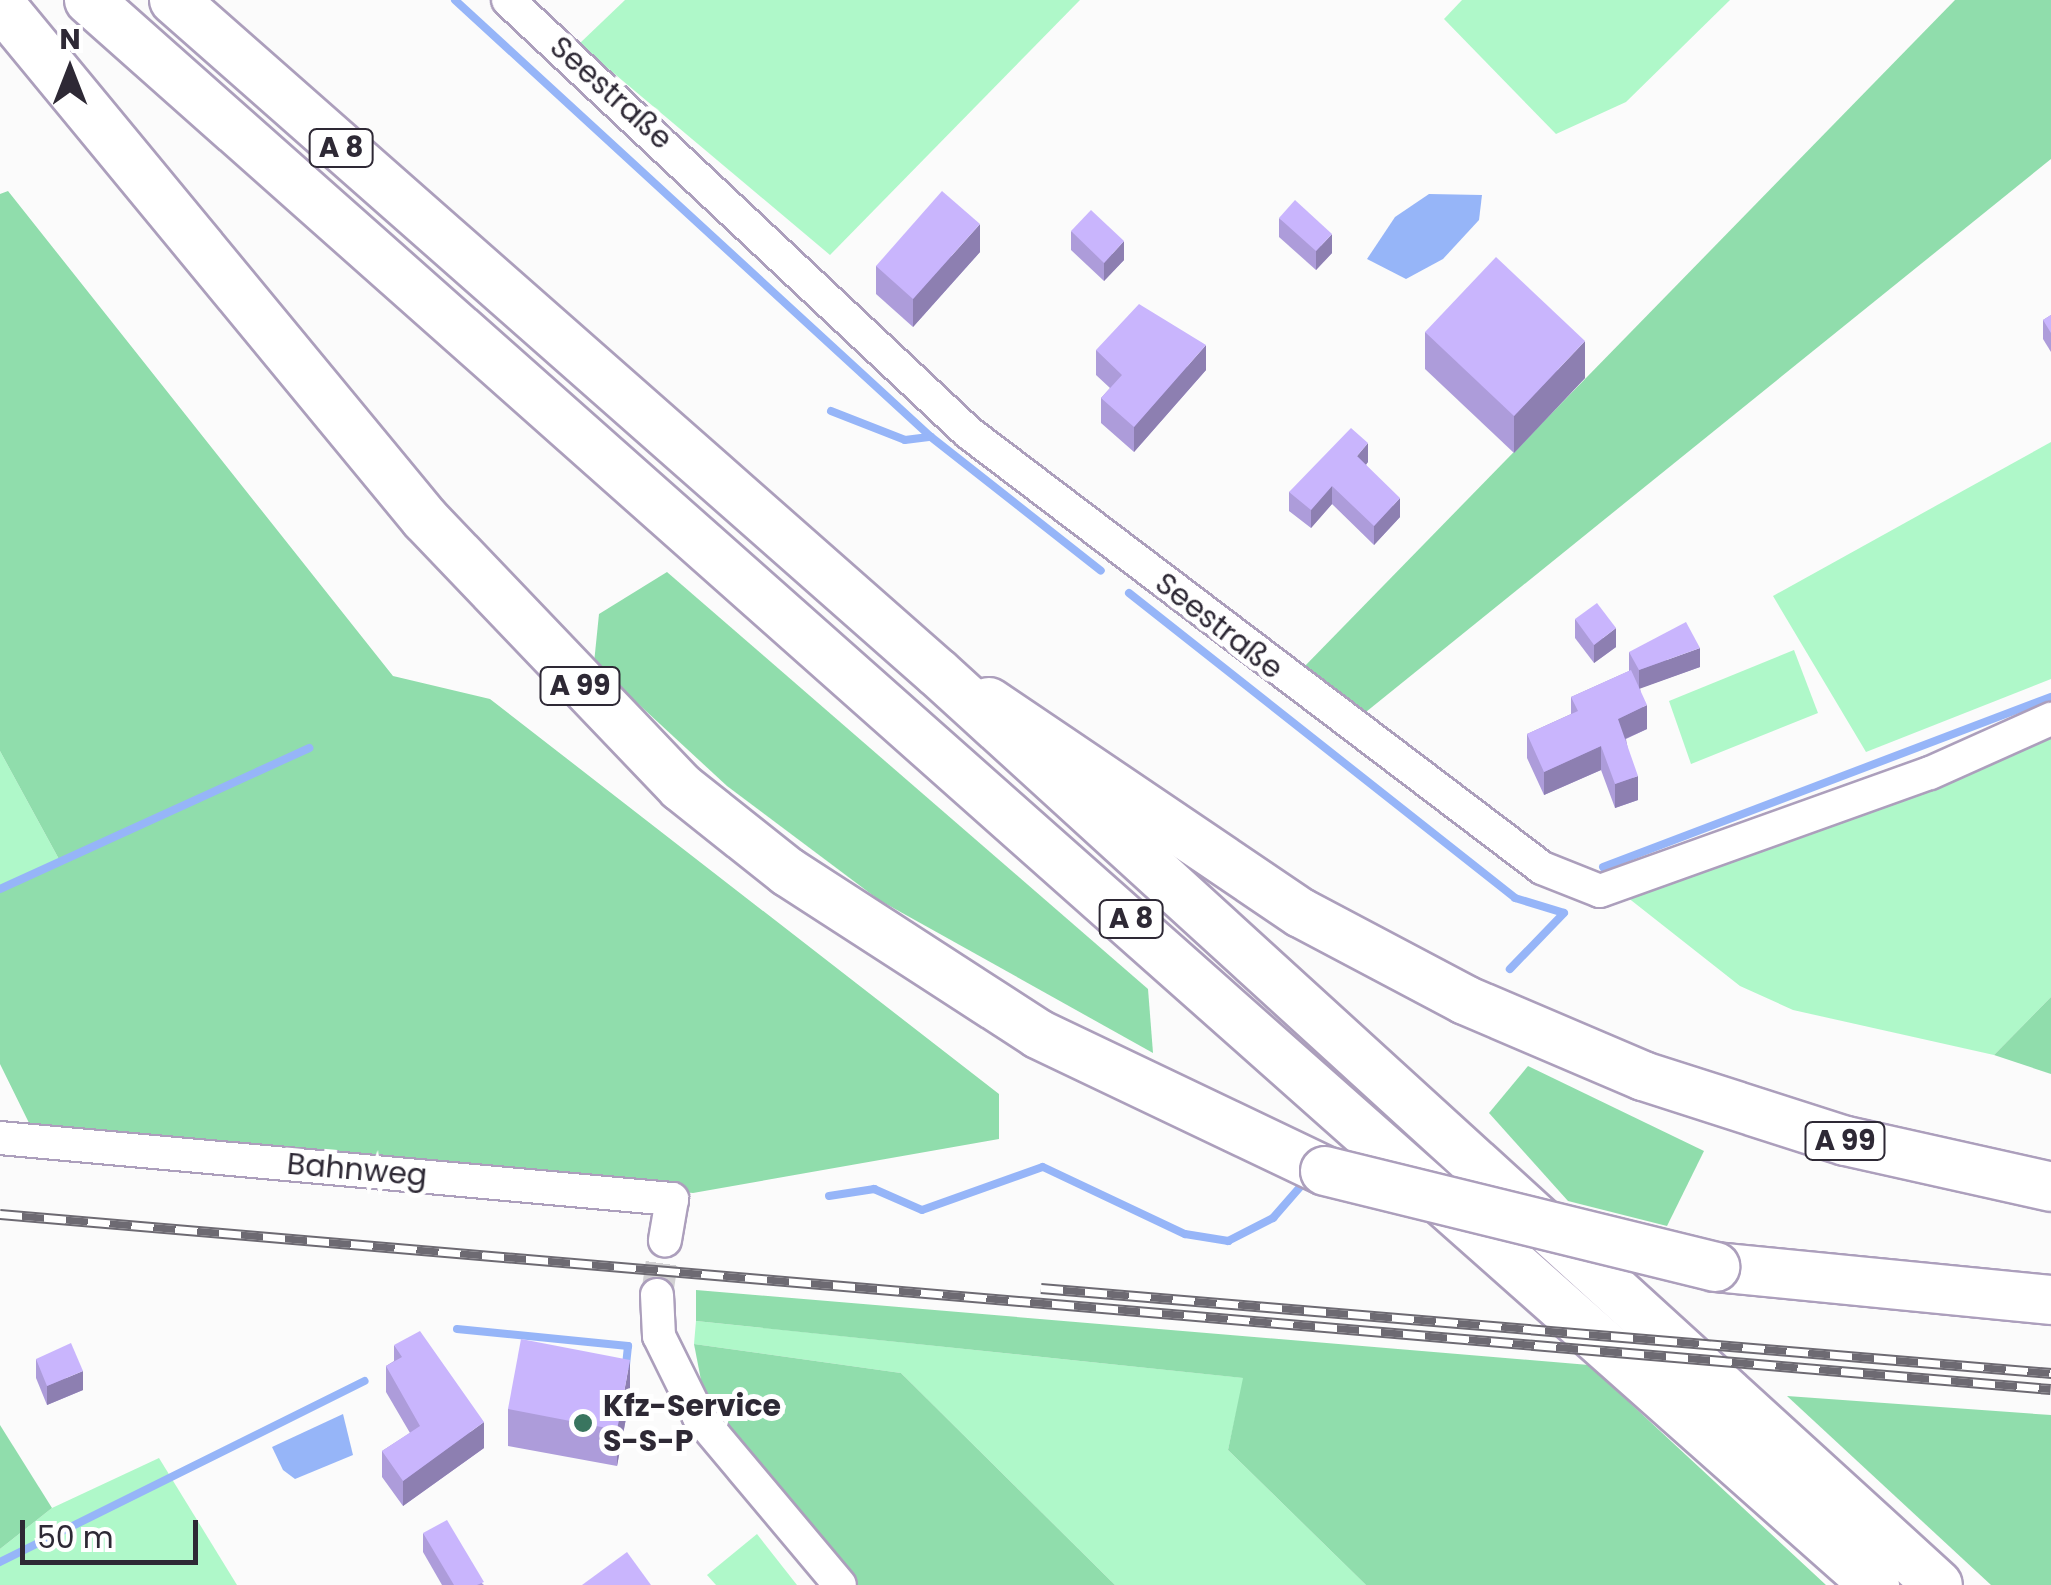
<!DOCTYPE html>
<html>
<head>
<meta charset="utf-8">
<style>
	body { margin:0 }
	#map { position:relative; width:2051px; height:1585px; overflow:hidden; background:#fbfbfb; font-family:Poppins,sans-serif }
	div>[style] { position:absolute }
	.green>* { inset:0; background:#aff8c9 }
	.forest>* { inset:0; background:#90ddac }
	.water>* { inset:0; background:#96b5f8 }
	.stream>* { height:8px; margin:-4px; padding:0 4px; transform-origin:4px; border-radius:4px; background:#96b5f8 }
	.minor-tunnel>* { height:32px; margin-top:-16px; transform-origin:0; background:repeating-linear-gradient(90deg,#d2d1d3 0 32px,transparent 0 48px) }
	.roads { filter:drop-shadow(2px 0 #ac9fbc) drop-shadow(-2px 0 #ac9fbc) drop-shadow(0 2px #ac9fbc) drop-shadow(0 -2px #ac9fbc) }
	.minor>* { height:32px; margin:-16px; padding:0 16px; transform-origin:16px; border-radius:16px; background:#fff }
	.highway>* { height:48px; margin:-24px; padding:0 24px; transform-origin:24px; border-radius:24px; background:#fff }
	.rail>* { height:11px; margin-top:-5.5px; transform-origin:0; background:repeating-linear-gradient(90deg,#fff 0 22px,#6d6a72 0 44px); box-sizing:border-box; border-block:2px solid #6d6a72 }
	.bridges { filter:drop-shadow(2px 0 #ac9fbc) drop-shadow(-2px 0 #ac9fbc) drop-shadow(0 2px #ac9fbc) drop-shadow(0 -2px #ac9fbc) }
	.highway-bridge>* { height:48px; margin:-24px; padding:0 24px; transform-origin:24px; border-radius:24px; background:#fff }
	.wall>* { inset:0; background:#ad9cda }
	.shaded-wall>* { inset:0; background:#8d7fb1 }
	.building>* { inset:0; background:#c9b5fd }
	.dots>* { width:28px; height:28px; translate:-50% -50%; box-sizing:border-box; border:5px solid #fff; border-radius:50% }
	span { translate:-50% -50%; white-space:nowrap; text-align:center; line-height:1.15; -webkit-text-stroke:10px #fff; paint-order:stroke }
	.shield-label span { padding:2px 8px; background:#fff; border:2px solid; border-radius:8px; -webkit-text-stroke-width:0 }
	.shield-label { font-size:28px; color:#2e2935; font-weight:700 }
	.street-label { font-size:30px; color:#2e2935 }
	.poi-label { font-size:30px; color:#2e2935; font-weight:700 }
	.left { translate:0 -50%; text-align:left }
	.north { position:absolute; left:20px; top:20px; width:100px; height:100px; -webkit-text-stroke:8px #fff; paint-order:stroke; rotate:0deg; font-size:28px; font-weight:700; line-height:40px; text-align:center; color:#2e2935 }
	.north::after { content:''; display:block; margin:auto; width:35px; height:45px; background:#2e2935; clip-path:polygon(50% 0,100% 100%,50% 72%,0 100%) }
	.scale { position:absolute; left:20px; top:1520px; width:178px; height:45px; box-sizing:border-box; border:5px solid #2e2935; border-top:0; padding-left:12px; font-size:30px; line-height:35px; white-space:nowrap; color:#2e2935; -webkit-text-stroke:8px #fff; paint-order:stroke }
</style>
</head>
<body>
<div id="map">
	<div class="green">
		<div style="clip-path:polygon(625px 0,1080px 0,830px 255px,579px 44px)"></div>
		<div style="clip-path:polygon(1462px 0,1730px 0,1626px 102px,1556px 134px,1444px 19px)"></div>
		<div style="clip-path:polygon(2051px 442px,2051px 679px,1866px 752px,1773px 596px)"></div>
		<div style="clip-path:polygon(1794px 650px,1818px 713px,1691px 764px,1669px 701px)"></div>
		<div style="clip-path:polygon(2051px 734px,2051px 997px,1994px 1055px,1793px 1010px,1740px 986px,1627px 897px,1810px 835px)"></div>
		<div style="clip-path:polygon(0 751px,60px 861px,0 888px)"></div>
		<div style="clip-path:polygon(696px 1321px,1244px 1378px,1228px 1450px,1366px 1585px,1115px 1585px,901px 1373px,694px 1344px)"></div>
		<div style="clip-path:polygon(159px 1458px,237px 1585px,0 1585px,0 1549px,52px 1508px)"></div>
		<div style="clip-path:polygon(757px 1534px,797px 1585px,716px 1585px,707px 1575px)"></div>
	</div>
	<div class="forest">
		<div style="clip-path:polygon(1955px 0,2051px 0,2051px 159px,1356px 720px,1302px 669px)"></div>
		<div style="clip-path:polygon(8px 191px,393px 676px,490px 699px,999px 1094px,999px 1139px,693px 1193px,31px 1127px,0 1064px,0 891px,60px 861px,0 751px,0 194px)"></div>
		<div style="clip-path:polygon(667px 572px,1148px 989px,1153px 1053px,879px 900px,727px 786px,594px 663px,599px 614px)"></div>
		<div style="clip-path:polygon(2051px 997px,2051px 1074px,1994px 1055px)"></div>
		<div style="clip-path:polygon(1528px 1066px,1704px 1151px,1667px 1226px,1568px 1201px,1489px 1113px)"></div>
		<div style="clip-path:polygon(696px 1290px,1589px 1365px,1826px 1585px,1366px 1585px,1228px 1450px,1243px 1378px,696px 1321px)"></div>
		<div style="clip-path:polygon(694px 1344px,901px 1373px,1115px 1585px,853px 1585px,707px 1411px)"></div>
		<div style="clip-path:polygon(1787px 1396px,2051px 1415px,2051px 1585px,1991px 1585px)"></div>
		<div style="clip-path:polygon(0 1425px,52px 1508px,0 1549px)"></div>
	</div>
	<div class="water">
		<div style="clip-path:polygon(1429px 194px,1482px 195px,1479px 220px,1443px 259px,1406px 279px,1367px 259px,1395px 217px)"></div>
		<div style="clip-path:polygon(343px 1414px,353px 1455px,295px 1479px,283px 1470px,272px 1447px)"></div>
	</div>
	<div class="stream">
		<div style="left:455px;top:0;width:646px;rotate:42.55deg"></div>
		<div style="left:831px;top:411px;width:79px;rotate:21.4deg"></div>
		<div style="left:905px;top:440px;width:26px;rotate:-7deg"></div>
		<div style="left:931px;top:437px;width:216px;rotate:38.2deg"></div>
		<div style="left:1129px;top:593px;width:492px;rotate:38.3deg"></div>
		<div style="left:1515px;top:898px;width:51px;rotate:17deg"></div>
		<div style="left:1564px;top:913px;width:78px;rotate:134deg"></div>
		<div style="left:1603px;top:867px;width:479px;rotate:-20.8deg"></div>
		<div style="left:0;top:889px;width:340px;rotate:-24.5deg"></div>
		<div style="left:829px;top:1196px;width:46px;rotate:-8.8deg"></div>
		<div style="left:874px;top:1189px;width:52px;rotate:23.6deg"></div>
		<div style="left:922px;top:1210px;width:128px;rotate:-19.6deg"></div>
		<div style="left:1043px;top:1167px;width:157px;rotate:25.3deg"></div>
		<div style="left:1185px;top:1234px;width:44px;rotate:9.2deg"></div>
		<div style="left:1228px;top:1241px;width:51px;rotate:-27.1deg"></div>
		<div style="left:1273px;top:1218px;width:41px;rotate:-48.9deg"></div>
		<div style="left:457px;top:1329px;width:172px;rotate:5.7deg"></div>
		<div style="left:628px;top:1346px;width:20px;rotate:96deg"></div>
		<div style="left:0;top:1562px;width:407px;rotate:-26.4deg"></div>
	</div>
	<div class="minor-tunnel">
		<div style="left:657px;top:1295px;width:56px;rotate:-81.7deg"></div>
	</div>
	<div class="roads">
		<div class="minor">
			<div style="left:508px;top:0;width:632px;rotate:43.21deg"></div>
			<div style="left:969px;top:433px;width:719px;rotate:37.2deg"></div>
			<div style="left:1542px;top:868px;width:62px;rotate:21.6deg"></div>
			<div style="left:1600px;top:891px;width:350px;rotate:-19.7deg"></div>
			<div style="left:1930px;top:773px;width:133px;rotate:-24.1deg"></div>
			<div style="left:0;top:1138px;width:675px;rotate:5.19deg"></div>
			<div style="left:672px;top:1199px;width:42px;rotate:99.7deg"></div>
			<div style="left:657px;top:1295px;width:41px;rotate:87.2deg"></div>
			<div style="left:659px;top:1336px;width:90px;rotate:63.7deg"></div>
			<div style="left:699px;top:1417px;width:219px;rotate:50deg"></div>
		</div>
		<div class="highway">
			<div style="left:89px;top:0;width:2388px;rotate:41.59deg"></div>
			<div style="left:174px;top:0;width:1018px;rotate:41.38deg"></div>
			<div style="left:938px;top:673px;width:1353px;rotate:42.36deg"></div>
			<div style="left:0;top:4px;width:668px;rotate:50.47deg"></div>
			<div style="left:425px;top:519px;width:371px;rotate:46.3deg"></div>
			<div style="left:681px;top:787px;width:137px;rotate:38.5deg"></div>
			<div style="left:788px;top:872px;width:298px;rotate:32.9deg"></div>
			<div style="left:1038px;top:1034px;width:318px;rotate:25.5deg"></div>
			<div style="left:989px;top:702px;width:377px;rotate:34.1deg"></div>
			<div style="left:1301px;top:913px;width:186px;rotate:27.9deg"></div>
			<div style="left:1465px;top:1000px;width:194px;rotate:23.1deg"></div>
			<div style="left:1643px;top:1076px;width:213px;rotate:17.8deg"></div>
			<div style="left:1846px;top:1141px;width:210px;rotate:12.6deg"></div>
			<div style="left:1715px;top:1267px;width:338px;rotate:5.6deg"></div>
		</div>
	</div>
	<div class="rail">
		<div style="left:0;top:1214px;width:2058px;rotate:4.88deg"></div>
		<div style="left:1041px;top:1288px;width:1014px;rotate:4.81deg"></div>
	</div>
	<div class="bridges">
		<div class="highway-bridge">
			<div style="left:1325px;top:1171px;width:402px;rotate:13.8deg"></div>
		</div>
	</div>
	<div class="wall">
		<div style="clip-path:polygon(1279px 218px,1332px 253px,1316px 270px,1279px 237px)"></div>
		<div style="clip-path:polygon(1071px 231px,1124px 260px,1104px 281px,1071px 250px)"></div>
		<div style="clip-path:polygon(980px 252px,913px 327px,876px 294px,876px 266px)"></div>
		<div style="clip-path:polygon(2051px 315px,2051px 352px,2043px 339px,2043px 320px)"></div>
		<div style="clip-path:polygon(1425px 332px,1585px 378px,1514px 453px,1425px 369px)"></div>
		<div style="clip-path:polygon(1096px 350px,1206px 370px,1134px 452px,1101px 423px,1101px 398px,1110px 388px,1096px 375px)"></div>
		<div style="clip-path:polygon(1368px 462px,1366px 465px,1400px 517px,1374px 545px,1332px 504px,1311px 528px,1289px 511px,1289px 492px)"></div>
		<div style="clip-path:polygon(1575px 619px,1616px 647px,1594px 663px,1575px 638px)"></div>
		<div style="clip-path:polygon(1629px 652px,1700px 667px,1640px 688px,1647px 729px,1626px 739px,1638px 800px,1615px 808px,1601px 770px,1544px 795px,1527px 758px,1527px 734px,1571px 714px,1571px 697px,1629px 671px)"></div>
		<div style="clip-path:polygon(394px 1345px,484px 1448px,403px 1506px,382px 1477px,382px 1451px,410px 1433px,386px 1392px,386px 1366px,394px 1361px)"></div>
		<div style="clip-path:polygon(36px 1359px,83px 1390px,47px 1405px,36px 1378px)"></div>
		<div style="clip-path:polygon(630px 1397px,617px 1466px,508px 1446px,508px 1409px)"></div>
		<div style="clip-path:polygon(423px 1533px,484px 1585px,442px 1585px,423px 1552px)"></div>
	</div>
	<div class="shaded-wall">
		<div style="clip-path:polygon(980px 224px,980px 252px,913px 327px,913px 299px)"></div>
		<div style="clip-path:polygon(1332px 234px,1332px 253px,1316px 270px,1316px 251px)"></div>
		<div style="clip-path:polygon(1124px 241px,1124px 260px,1104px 281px,1104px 263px)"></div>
		<div style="clip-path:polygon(1585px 341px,1585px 378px,1514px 453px,1514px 416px)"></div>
		<div style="clip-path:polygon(1206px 345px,1206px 370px,1134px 452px,1134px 427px)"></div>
		<div style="clip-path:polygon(1368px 443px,1368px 462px,1357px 475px,1357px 456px)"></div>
		<div style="clip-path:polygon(1332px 486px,1332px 504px,1311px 528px,1311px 510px)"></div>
		<div style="clip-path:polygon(1400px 498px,1400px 517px,1374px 545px,1374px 526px)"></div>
		<div style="clip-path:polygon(1616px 628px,1616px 647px,1594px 663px,1594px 645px)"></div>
		<div style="clip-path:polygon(1700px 648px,1700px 667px,1639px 689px,1639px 670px)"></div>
		<div style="clip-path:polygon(1647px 705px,1647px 729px,1618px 742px,1618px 719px)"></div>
		<div style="clip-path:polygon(1601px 746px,1601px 770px,1544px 795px,1544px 772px)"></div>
		<div style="clip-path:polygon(1638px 776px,1638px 800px,1615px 808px,1615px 784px)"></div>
		<div style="clip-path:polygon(630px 1360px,630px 1397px,617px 1466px,617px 1430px)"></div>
		<div style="clip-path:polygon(83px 1371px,83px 1390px,47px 1405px,47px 1386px)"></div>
		<div style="clip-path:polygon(484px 1422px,484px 1448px,403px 1506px,403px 1481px)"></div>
	</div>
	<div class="building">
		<div style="clip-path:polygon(942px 191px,980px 224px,913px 299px,876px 266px)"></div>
		<div style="clip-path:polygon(1295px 200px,1332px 234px,1316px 251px,1279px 218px)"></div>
		<div style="clip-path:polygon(1091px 210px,1124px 241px,1104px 263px,1071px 231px)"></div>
		<div style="clip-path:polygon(1496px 257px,1585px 341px,1514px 416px,1425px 332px)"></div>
		<div style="clip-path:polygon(1139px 304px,1206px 345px,1134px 427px,1101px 398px,1122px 375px,1096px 350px)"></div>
		<div style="clip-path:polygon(2051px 315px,2051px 333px,2043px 320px)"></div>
		<div style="clip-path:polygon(1351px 428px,1368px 443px,1357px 456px,1400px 498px,1374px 526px,1332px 486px,1311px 510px,1289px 492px)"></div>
		<div style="clip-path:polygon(1597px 603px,1616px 628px,1594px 645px,1575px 619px)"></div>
		<div style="clip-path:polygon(1686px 622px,1700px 648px,1639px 670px,1629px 652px)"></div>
		<div style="clip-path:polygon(1631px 670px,1647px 705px,1618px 719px,1638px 776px,1615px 784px,1601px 746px,1544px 772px,1527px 734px,1578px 711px,1571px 697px)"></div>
		<div style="clip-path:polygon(420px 1331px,484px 1422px,403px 1481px,382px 1451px,420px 1426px,386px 1366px,402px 1357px,394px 1345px)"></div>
		<div style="clip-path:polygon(521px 1339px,630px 1360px,617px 1430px,508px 1409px)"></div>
		<div style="clip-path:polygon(71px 1343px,83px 1371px,47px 1386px,36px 1359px)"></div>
		<div style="clip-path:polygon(447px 1520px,484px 1582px,477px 1585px,454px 1585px,423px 1533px)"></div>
		<div style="clip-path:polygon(627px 1552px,651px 1585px,582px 1585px)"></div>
	</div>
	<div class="dots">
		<div style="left:583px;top:1423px;background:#39755f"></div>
	</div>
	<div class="shield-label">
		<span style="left:341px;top:148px">A 8</span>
		<span style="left:580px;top:686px">A 99</span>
		<span style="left:1131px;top:919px">A 8</span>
		<span style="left:1845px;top:1141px">A 99</span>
	</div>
	<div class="street-label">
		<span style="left:611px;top:93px;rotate:42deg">Seestraße</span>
		<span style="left:1219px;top:626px;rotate:38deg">Seestraße</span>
		<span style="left:357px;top:1170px;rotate:5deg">Bahnweg</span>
	</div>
	<div class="poi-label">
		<span class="left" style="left:603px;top:1423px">Kfz-Service<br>S-S-P</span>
	</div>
	<div class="north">N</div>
	<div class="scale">50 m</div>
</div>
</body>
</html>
